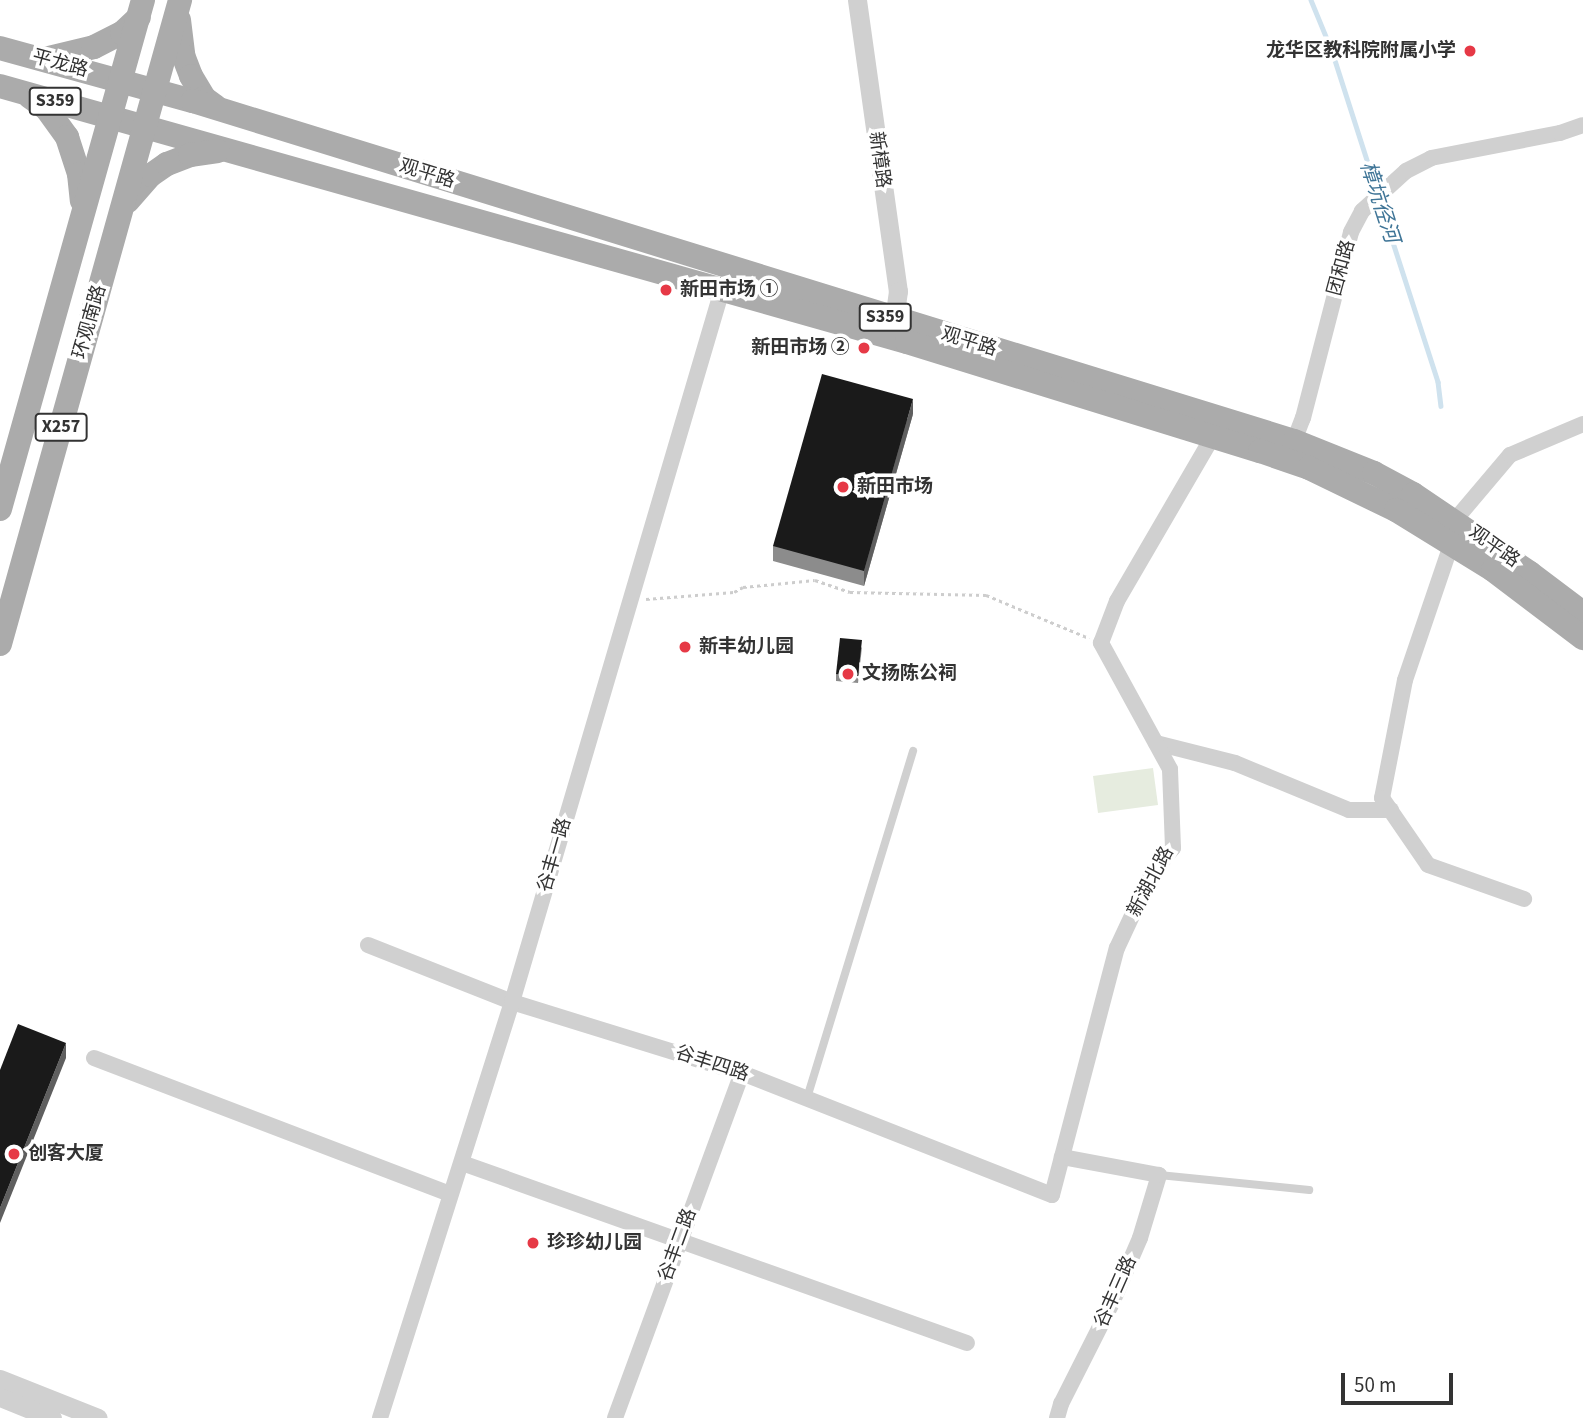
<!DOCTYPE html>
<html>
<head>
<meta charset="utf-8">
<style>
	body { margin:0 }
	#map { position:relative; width:1583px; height:1418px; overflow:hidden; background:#fff; font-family:"Source Sans 3","Noto Sans SC",sans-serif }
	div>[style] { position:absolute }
	.green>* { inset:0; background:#e6ecdf }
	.stream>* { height:4.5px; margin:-2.25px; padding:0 2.25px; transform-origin:2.25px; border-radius:2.25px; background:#cfe2ee }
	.path>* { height:2.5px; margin-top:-1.25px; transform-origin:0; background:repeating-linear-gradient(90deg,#cdcdcd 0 3.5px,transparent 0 7px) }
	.service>* { height:8px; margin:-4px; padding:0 4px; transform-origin:4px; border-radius:4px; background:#d0d0d0 }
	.minor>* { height:16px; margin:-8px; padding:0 8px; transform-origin:8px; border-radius:8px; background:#d0d0d0 }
	.tertiary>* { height:19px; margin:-9.5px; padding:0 9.5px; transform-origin:9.5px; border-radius:9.5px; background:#d0d0d0 }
	.primary>* { height:24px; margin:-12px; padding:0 12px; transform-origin:12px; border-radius:12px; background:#ababab }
	.wall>* { inset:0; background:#8c8c8c }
	.shaded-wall>* { inset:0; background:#5f5f5f }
	.building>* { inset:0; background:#1a1a1a }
	.dots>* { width:19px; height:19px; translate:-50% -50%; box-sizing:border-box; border:4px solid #fff; border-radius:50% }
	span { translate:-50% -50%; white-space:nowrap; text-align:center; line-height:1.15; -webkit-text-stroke:7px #fff; paint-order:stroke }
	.shield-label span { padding:2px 5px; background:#fff; border:2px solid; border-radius:5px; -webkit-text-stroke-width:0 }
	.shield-label { font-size:18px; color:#333; font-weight:700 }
	.poi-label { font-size:19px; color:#333; font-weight:700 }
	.right { translate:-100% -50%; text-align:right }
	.left { translate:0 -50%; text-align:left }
	.street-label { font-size:19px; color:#333 }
	.water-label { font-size:21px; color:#3f7597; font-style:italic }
	.scale { position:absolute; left:1341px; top:1373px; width:112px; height:32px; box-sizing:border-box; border:4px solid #333; border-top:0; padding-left:9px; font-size:21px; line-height:24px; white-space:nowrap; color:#333; -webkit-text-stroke:5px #fff; paint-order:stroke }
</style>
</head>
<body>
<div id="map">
	<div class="green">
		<div style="clip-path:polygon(1153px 768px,1158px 805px,1098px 813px,1093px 776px)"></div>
	</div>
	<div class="stream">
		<div style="left:1311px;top:0;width:55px;rotate:67.6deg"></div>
		<div style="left:1332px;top:51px;width:147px;rotate:72.2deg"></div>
		<div style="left:1379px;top:199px;width:192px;rotate:72.1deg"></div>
		<div style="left:1438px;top:382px;width:24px;rotate:83deg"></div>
	</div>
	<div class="path">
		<div style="left:646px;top:599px;width:88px;rotate:-4.5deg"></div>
		<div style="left:734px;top:592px;width:10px;rotate:-29deg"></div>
		<div style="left:743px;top:587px;width:72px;rotate:-5.6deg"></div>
		<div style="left:815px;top:580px;width:37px;rotate:19deg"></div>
		<div style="left:850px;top:592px;width:136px;rotate:1.3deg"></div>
		<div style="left:986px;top:595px;width:112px;rotate:22.7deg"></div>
	</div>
	<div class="service">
		<div style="left:807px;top:1098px;width:363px;rotate:-73deg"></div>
		<div style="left:1159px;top:1175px;width:151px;rotate:5.7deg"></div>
	</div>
	<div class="minor">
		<div style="left:1294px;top:441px;width:25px;rotate:-69deg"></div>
		<div style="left:1303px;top:418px;width:192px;rotate:-75.5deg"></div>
		<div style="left:1351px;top:232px;width:24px;rotate:-62deg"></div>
		<div style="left:1362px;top:211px;width:59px;rotate:-42.3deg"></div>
		<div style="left:1406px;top:171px;width:28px;rotate:-27deg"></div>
		<div style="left:1431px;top:158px;width:131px;rotate:-11deg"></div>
		<div style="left:1560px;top:133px;width:24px;rotate:-19deg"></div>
		<div style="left:1455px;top:520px;width:85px;rotate:-49.8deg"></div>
		<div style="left:1510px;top:455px;width:79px;rotate:-23deg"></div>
		<div style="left:1452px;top:542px;width:146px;rotate:108.8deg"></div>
		<div style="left:1405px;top:680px;width:120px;rotate:101deg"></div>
		<div style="left:1382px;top:798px;width:81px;rotate:55.5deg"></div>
		<div style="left:1428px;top:865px;width:102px;rotate:19.5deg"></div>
		<div style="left:1156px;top:743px;width:81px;rotate:14.2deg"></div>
		<div style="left:1235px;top:763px;width:123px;rotate:22.4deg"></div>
		<div style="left:1349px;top:810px;width:42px"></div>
		<div style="left:368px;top:945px;width:155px;rotate:21.6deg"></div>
		<div style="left:512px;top:1002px;width:241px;rotate:17.2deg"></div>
		<div style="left:742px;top:1073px;width:333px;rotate:21.5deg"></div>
		<div style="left:1052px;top:1195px;width:255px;rotate:-75.3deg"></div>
		<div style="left:1117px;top:948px;width:81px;rotate:-65deg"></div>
		<div style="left:1151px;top:875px;width:35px;rotate:-51deg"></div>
		<div style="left:1173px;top:848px;width:79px;rotate:-92.2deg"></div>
		<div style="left:1170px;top:769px;width:144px;rotate:-118.7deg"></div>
		<div style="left:1101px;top:643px;width:45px;rotate:-69.1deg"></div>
		<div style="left:1117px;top:601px;width:191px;rotate:-59.8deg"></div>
		<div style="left:94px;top:1058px;width:381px;rotate:20.9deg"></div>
		<div style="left:462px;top:1163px;width:536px;rotate:19.62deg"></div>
		<div style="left:380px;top:1418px;width:436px;rotate:-72.4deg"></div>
		<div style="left:512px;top:1002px;width:742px;rotate:-73.57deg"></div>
		<div style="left:615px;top:1418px;width:368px;rotate:-69.8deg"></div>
		<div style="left:1057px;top:1418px;width:15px;rotate:-74deg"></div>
		<div style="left:1061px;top:1404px;width:113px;rotate:-63.2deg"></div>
		<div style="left:1112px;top:1303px;width:71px;rotate:-66.7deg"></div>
		<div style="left:1140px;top:1238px;width:66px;rotate:-73.2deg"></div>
		<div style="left:1159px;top:1175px;width:99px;rotate:-169.5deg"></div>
	</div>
	<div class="tertiary">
		<div style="left:857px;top:0;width:294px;rotate:82deg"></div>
		<div style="left:898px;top:291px;width:29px;rotate:98deg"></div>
		<div style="left:0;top:1379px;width:105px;rotate:21.7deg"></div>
		<div style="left:0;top:1397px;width:56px;rotate:22deg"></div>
	</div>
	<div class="primary">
		<div style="left:179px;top:20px;width:35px;rotate:83deg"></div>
		<div style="left:183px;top:55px;width:22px;rotate:69deg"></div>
		<div style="left:191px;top:76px;width:26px;rotate:59deg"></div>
		<div style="left:204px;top:98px;width:14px;rotate:36deg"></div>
		<div style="left:0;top:48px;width:200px;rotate:15.4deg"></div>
		<div style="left:193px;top:101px;width:1152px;rotate:17.16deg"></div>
		<div style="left:1294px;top:441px;width:86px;rotate:21.8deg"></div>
		<div style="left:1374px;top:473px;width:44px;rotate:28.3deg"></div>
		<div style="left:1413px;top:494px;width:141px;rotate:34deg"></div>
		<div style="left:1530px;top:573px;width:66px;rotate:37deg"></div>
		<div style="left:49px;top:58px;width:46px;rotate:-13.7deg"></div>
		<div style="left:94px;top:47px;width:31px;rotate:-27deg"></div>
		<div style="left:122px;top:33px;width:23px;rotate:-43deg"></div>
		<div style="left:0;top:86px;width:942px;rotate:15.76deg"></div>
		<div style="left:907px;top:342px;width:369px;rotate:17.2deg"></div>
		<div style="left:1260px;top:451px;width:52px;rotate:19.1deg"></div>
		<div style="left:1309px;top:468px;width:97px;rotate:25.8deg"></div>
		<div style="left:1396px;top:510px;width:114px;rotate:31.7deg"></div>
		<div style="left:1493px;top:570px;width:113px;rotate:37.1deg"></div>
		<div style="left:30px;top:97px;width:19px;rotate:35deg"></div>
		<div style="left:46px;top:108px;width:36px;rotate:54deg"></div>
		<div style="left:67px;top:137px;width:39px;rotate:72deg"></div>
		<div style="left:79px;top:174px;width:27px;rotate:84deg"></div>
		<div style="left:128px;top:201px;width:35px;rotate:-49deg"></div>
		<div style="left:151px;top:175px;width:19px;rotate:-35deg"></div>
		<div style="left:167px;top:164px;width:25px;rotate:-21deg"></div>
		<div style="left:190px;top:155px;width:28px;rotate:-8deg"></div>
		<div style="left:0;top:509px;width:529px;rotate:-74.31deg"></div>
		<div style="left:0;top:644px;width:669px;rotate:-74.38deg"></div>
	</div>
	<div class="wall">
		<div style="clip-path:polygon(913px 414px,864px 586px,773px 561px,773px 546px)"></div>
		<div style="clip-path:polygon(862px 647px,858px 683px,836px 681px,836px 674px)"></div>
	</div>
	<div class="shaded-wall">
		<div style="clip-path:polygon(913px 399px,913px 414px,864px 586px,864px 571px)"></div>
		<div style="clip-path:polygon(66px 1043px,66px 1058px,0 1223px,0 1208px)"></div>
	</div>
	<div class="building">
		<div style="clip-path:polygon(822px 374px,913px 399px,864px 571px,773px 546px)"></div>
		<div style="clip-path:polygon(840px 638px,862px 640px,858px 676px,836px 674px)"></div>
		<div style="clip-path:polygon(18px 1024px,66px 1043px,0 1208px,0 1070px)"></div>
	</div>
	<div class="dots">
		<div style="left:1470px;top:51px;background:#e63946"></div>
		<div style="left:666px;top:290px;background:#e63946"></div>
		<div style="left:864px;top:348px;background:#e63946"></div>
		<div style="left:843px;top:487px;background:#e63946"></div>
		<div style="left:685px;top:647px;background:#e63946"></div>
		<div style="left:848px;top:674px;background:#e63946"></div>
		<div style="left:14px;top:1154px;background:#e63946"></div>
		<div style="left:533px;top:1243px;background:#e63946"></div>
	</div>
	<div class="shield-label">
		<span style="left:55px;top:101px">S359</span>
		<span style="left:885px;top:317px">S359</span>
		<span style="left:61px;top:427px">X257</span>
	</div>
	<div class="poi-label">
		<span class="right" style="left:1456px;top:51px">龙华区教科院附属小学</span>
		<span class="left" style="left:680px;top:290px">新田市场 ①</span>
		<span class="right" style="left:850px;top:348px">新田市场 ②</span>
		<span class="left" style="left:857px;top:487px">新田市场</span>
		<span class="left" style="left:699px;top:647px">新丰幼儿园</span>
		<span class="left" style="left:862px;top:674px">文扬陈公祠</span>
		<span class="left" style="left:28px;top:1154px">创客大厦</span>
		<span class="left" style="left:547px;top:1243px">珍珍幼儿园</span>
	</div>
	<div class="street-label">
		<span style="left:60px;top:64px;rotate:15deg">平龙路</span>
		<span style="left:879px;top:160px;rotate:82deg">新樟路</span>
		<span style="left:427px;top:174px;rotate:17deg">观平路</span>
		<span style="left:1342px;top:268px;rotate:-75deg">团和路</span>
		<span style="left:90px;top:322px;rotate:-74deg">环观南路</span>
		<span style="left:969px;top:342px;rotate:17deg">观平路</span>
		<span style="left:1494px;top:547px;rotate:35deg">观平路</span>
		<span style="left:555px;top:855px;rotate:-74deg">谷丰一路</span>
		<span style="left:1151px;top:882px;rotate:-62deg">新湖北路</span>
		<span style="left:712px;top:1064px;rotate:18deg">谷丰四路</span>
		<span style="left:678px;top:1245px;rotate:-70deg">谷丰二路</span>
		<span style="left:1116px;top:1292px;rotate:-66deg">谷丰三路</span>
	</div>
	<div class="water-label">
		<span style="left:1380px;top:202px;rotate:72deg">樟坑径河</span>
	</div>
	<div class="scale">50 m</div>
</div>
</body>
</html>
